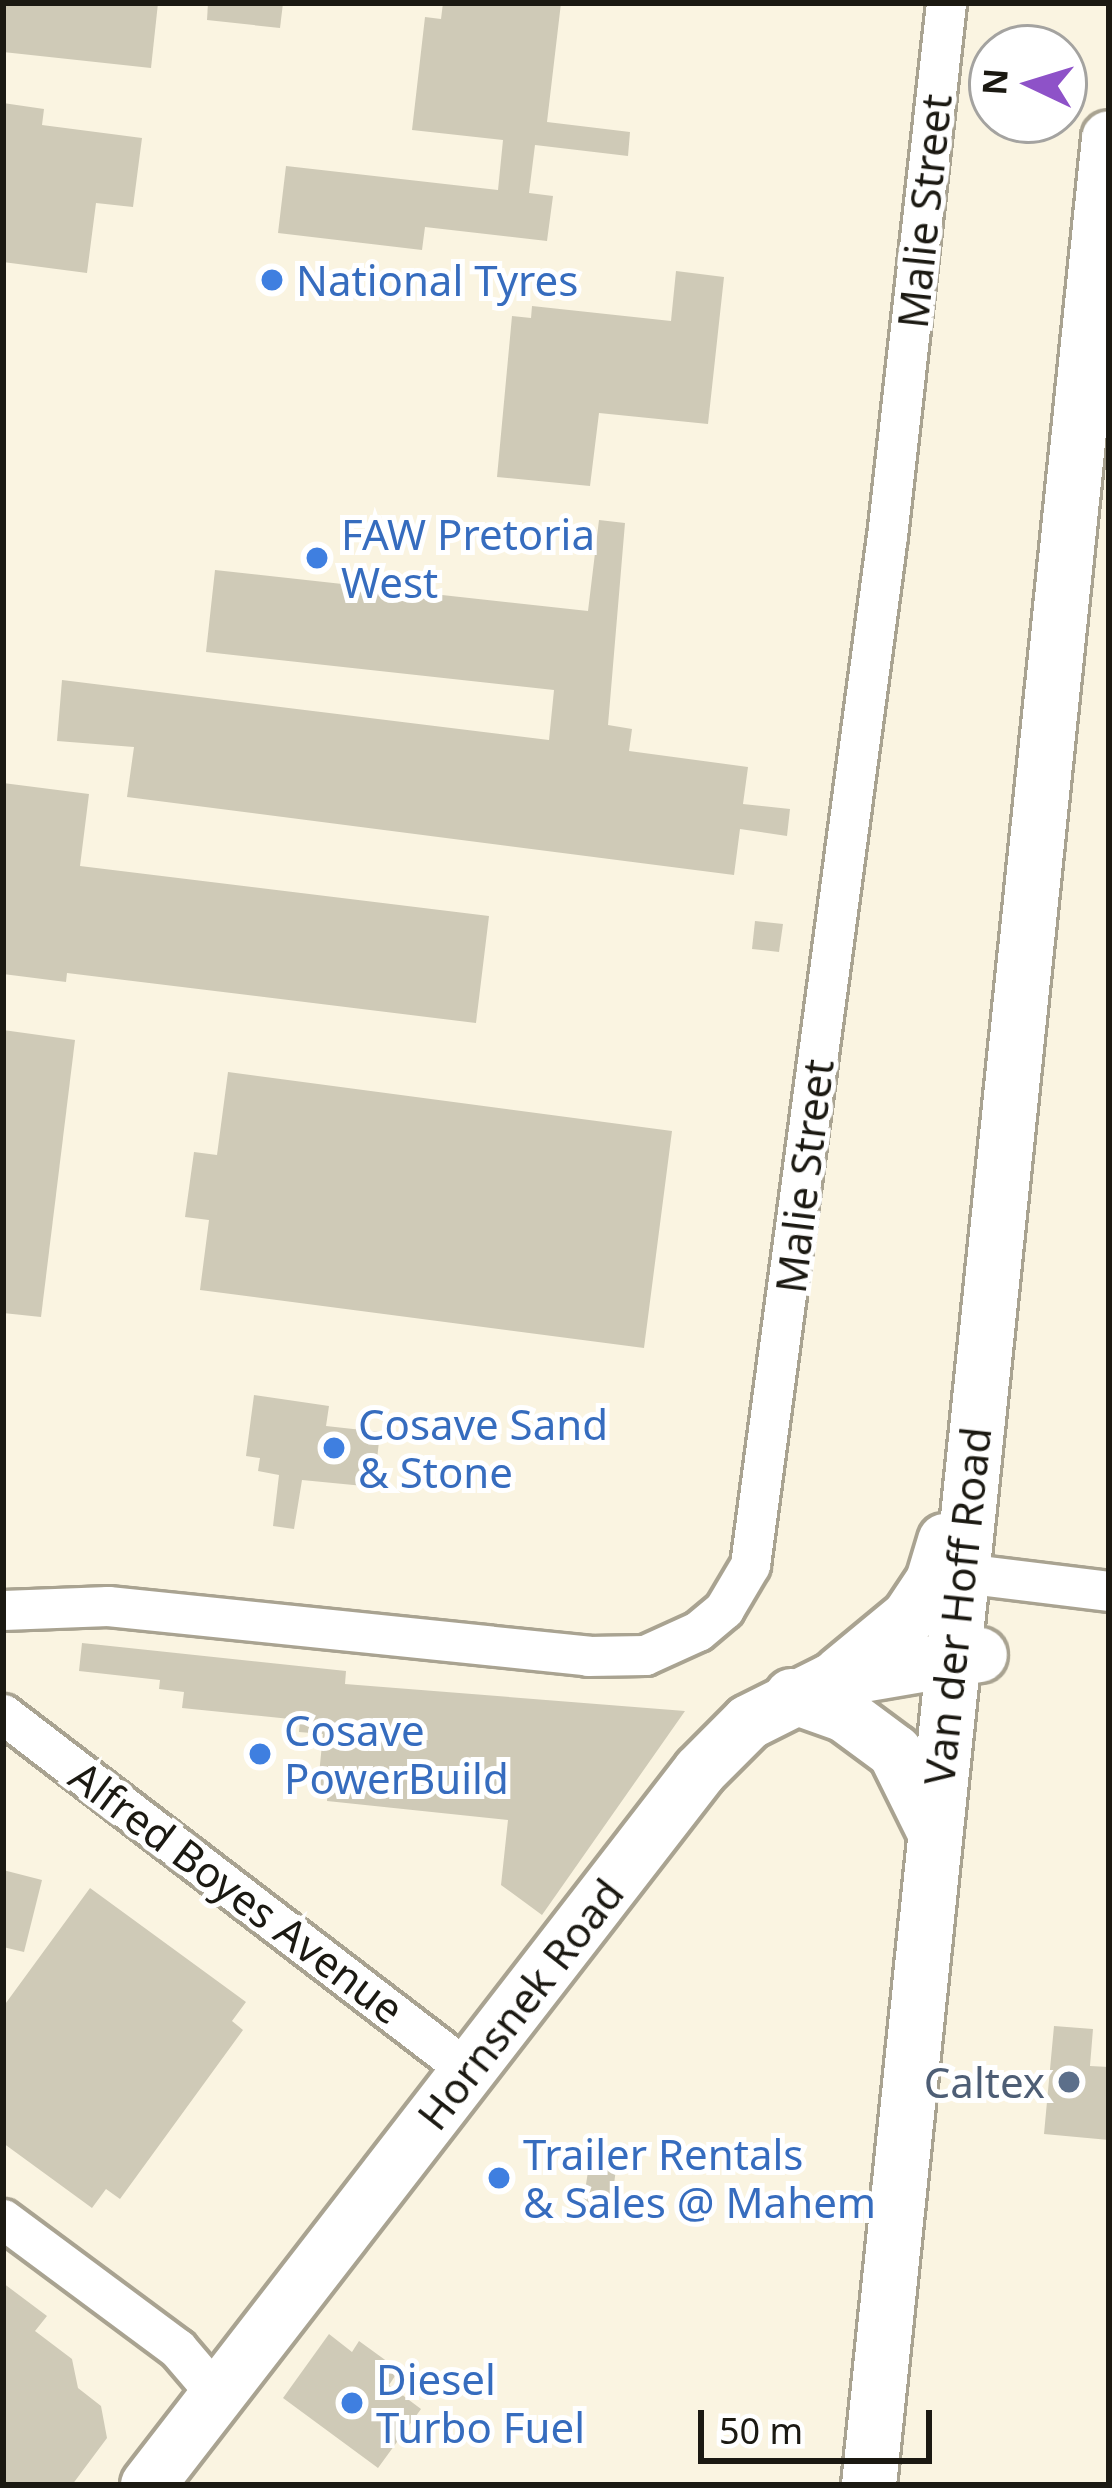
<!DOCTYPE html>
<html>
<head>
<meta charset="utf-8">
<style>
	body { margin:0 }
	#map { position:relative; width:1112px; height:2488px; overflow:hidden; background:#faf4e1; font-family:"Noto Sans",sans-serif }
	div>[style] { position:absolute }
	.building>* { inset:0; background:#cfcab7 }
	.roads { filter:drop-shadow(3px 0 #a9a391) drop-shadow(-3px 0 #a9a391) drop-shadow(0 3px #a9a391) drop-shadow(0 -3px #a9a391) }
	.street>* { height:39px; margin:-19.5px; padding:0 19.5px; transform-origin:19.5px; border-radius:19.5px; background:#fff }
	.secondary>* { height:54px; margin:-27px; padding:0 27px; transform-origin:27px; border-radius:27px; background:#fff }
	.dots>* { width:33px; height:33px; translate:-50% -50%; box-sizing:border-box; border:6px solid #fff; border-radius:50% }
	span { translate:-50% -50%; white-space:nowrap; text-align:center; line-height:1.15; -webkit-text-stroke:10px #fff; paint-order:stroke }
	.street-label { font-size:42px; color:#1b1912 }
	.shop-label { font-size:42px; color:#366cbe }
	.left { translate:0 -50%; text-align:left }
	.service-label { font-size:42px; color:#4e5e75 }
	.right { translate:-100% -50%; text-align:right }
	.frame { position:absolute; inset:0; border:6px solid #1b1912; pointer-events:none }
	.north { position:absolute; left:968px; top:24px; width:120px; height:120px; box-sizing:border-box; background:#fff; border:3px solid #a4a3a0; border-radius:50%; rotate:274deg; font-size:33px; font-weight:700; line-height:48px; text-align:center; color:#1b1912 }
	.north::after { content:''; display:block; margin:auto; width:42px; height:54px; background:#8e52c8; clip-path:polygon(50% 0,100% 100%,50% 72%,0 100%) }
	.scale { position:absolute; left:698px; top:2410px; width:234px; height:54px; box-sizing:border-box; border:6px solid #1b1912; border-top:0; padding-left:15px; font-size:36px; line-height:42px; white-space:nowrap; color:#1b1912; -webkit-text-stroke:9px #fff; paint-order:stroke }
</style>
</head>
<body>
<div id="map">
	<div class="building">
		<div style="clip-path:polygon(3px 3px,158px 3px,151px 68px,3px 52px)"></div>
		<div style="clip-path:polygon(208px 3px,283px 3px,280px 28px,207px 20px)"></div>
		<div style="clip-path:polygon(443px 3px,561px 3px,547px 122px,630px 132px,628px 156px,535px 145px,529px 193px,553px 196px,547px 241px,425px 227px,422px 250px,278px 233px,286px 166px,498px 190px,503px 140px,412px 130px,425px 17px,441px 19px)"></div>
		<div style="clip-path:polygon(3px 103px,44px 109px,42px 125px,142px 138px,133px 207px,96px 203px,87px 273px,3px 262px)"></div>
		<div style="clip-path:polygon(676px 271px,724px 277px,708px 424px,599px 413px,590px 486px,497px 477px,512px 316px,531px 318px,532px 306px,671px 321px)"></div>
		<div style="clip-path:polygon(599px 520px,625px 523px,608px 725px,632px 729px,629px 751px,748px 767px,743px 804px,790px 809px,787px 836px,740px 829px,734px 875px,127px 797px,134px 747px,57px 741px,62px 680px,549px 740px,554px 690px,206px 652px,215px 570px,588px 611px)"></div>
		<div style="clip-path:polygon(3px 783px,89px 794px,80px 866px,489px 916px,476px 1023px,67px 973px,66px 982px,3px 974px)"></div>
		<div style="clip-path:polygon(755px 921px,783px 924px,779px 952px,752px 949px)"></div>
		<div style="clip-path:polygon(3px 1030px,75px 1040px,41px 1317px,3px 1313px)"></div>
		<div style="clip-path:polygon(228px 1072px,672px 1131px,644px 1348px,200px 1290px,209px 1220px,185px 1217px,194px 1152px,217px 1155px)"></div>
		<div style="clip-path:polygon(254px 1395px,329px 1406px,326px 1426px,380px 1432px,374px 1487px,302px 1480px,294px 1529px,273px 1526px,279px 1475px,258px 1471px,260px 1458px,246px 1456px)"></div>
		<div style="clip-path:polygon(82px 1643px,346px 1671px,345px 1684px,685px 1711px,542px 1915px,501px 1885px,508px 1820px,327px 1801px,328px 1786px,318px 1785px,323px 1734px,299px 1732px,300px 1720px,182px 1708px,184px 1692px,159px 1689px,160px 1680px,79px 1671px)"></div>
		<div style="clip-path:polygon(3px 1870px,42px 1880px,24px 1952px,3px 1947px)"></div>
		<div style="clip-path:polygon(90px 1888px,246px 2002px,232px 2021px,243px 2030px,120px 2199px,106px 2189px,92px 2208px,3px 2143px,3px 2007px)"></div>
		<div style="clip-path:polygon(1054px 2026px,1093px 2029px,1090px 2066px,1109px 2067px,1109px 2140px,1044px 2134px)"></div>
		<div style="clip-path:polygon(589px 2165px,616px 2169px,610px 2214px,582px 2210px)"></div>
		<div style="clip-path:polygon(3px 2283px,47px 2316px,35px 2331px,72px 2359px,78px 2388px,101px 2406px,107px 2438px,72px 2485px,3px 2485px)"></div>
		<div style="clip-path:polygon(329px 2334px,352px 2352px,359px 2341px,399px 2370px,389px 2385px,421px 2409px,378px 2468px,283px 2398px)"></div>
	</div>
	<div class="roads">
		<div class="street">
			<div style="left:987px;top:1576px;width:123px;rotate:7deg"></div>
			<div style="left:3px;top:1610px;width:105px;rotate:-2.2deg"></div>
			<div style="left:108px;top:1606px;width:483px;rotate:5.9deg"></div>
			<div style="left:588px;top:1656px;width:57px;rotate:-1deg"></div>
			<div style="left:645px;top:1655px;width:58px;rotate:-24.4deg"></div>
			<div style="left:698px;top:1631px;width:34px;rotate:-40deg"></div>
			<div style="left:724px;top:1609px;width:51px;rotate:-59.4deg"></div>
			<div style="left:750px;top:1565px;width:1038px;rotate:-82.42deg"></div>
			<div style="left:887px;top:536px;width:536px;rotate:-83.68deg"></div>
			<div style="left:3px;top:1714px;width:587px;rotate:37.46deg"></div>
			<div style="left:3px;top:2219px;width:217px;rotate:36.6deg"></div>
			<div style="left:177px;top:2348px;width:62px;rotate:49.6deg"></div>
		</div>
		<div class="secondary">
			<div style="left:840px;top:1674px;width:89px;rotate:-39.6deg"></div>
			<div style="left:909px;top:1617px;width:43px;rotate:-56.3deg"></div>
			<div style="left:933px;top:1581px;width:42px;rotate:-73.3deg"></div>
			<div style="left:792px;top:1696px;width:56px;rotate:19.7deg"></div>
			<div style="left:845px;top:1715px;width:62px;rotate:36.5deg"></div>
			<div style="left:895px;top:1752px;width:88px;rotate:63.7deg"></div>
			<div style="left:148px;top:2485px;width:902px;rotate:-52.29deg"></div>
			<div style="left:700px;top:1771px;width:69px;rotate:-45deg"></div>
			<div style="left:749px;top:1722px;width:94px;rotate:-26.6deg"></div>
			<div style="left:833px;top:1680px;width:149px;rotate:-9.7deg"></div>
			<div style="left:869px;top:2485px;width:2359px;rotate:-84.16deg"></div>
		</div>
	</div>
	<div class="dots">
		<div style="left:272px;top:280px;background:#3f7fe0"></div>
		<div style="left:317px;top:558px;background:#3f7fe0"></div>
		<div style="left:334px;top:1448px;background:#3f7fe0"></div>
		<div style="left:260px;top:1754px;background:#3f7fe0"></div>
		<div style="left:1069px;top:2082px;background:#5c6f8a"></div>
		<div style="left:499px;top:2178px;background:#3f7fe0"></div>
		<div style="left:352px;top:2403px;background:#3f7fe0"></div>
	</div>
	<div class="street-label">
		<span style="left:924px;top:211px;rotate:-84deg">Malie Street</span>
		<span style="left:804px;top:1176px;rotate:-83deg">Malie Street</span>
		<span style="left:957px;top:1606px;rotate:-84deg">Van der Hoff Road</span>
		<span style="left:237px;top:1892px;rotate:37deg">Alfred Boyes Avenue</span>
		<span style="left:520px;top:2004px;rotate:-52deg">Hornsnek Road</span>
	</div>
	<div class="shop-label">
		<span class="left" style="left:296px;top:280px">National Tyres</span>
		<span class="left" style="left:341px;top:558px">FAW Pretoria<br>West</span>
		<span class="left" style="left:358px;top:1448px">Cosave Sand<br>&amp; Stone</span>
		<span class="left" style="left:284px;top:1754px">Cosave<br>PowerBuild</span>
		<span class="left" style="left:523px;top:2178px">Trailer Rentals<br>&amp; Sales @ Mahem</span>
		<span class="left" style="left:376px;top:2403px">Diesel<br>Turbo Fuel</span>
	</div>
	<div class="service-label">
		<span class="right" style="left:1045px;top:2082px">Caltex</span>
	</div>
	<div class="frame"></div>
	<div class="north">N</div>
	<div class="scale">50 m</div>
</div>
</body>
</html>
